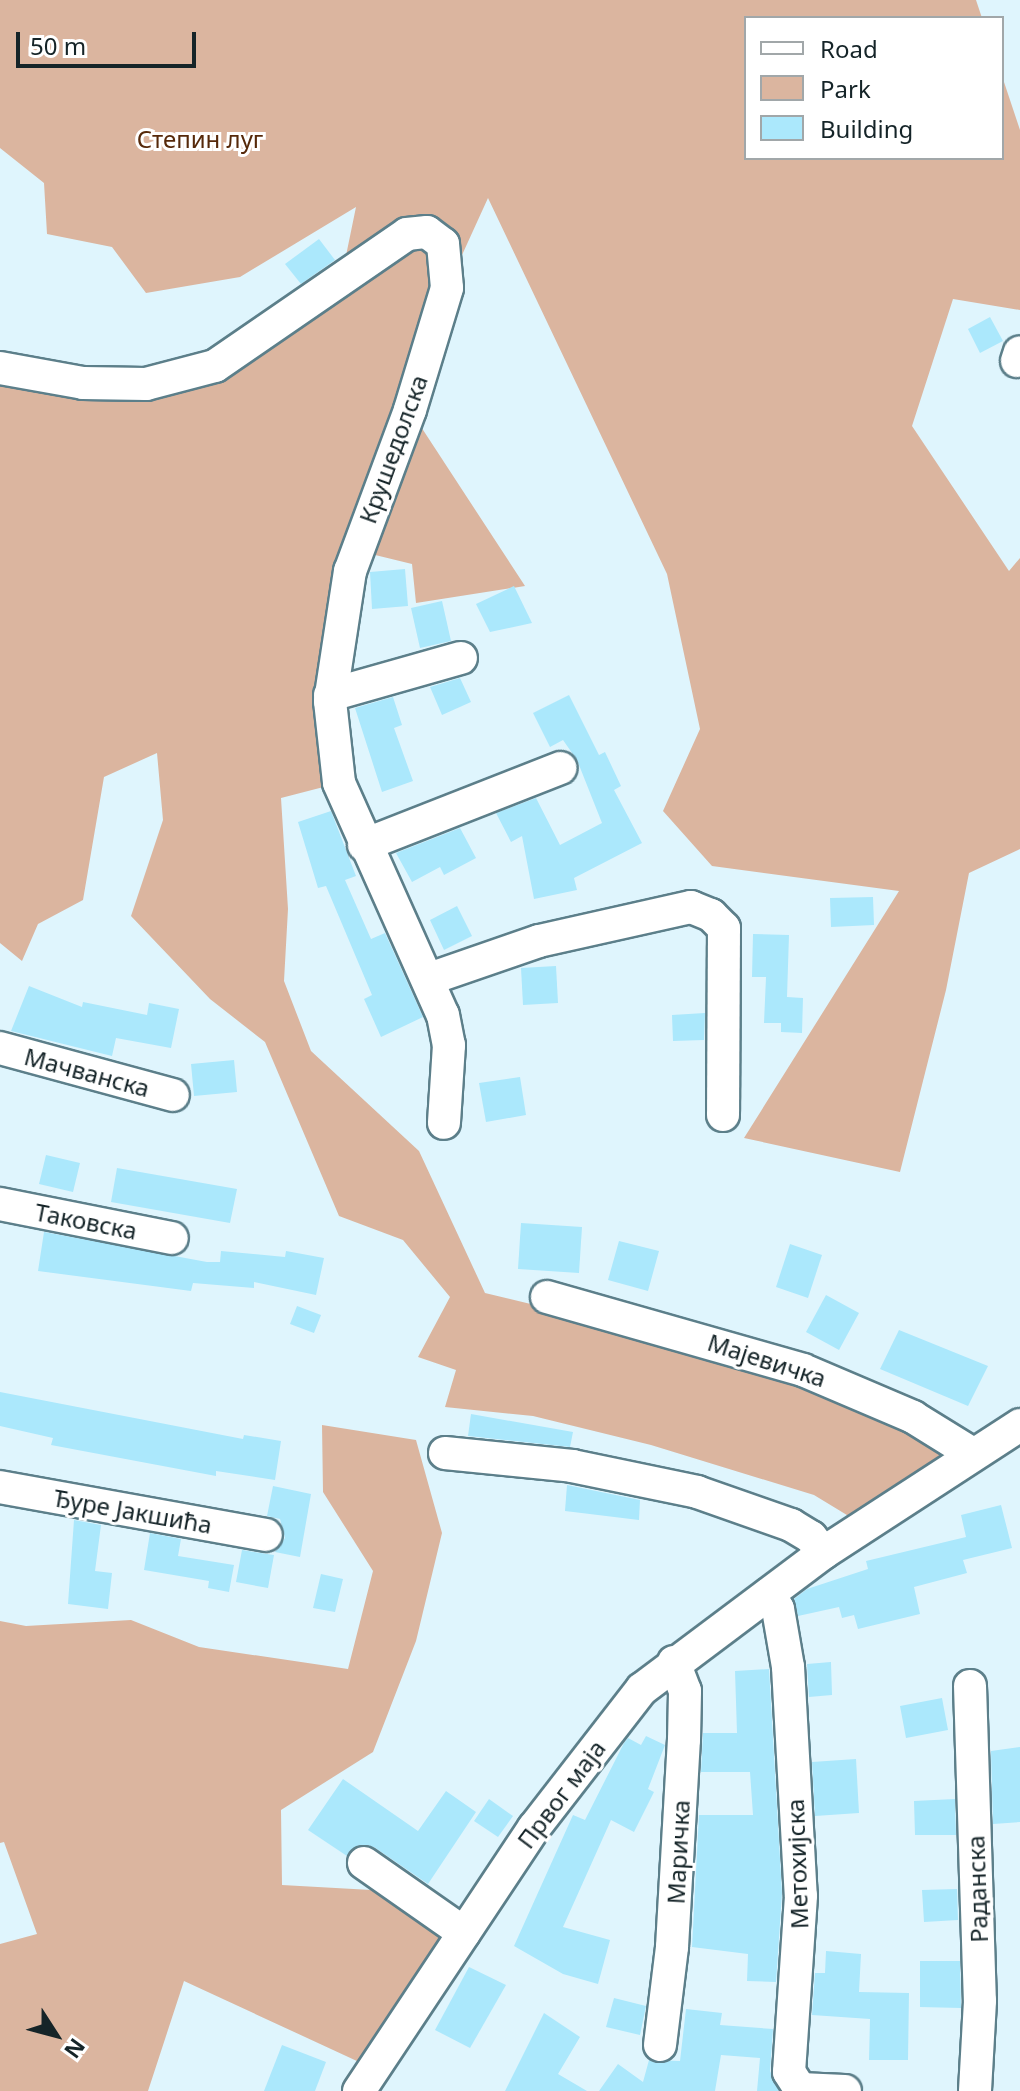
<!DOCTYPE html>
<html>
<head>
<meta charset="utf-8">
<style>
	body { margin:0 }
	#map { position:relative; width:1020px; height:2091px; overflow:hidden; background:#dff5fd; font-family:"Noto Sans",sans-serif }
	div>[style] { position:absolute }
	.green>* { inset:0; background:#dbb59f }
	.building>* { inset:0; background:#abe8fc }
	.roads { filter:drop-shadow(2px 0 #5c7f8a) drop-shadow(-2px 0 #5c7f8a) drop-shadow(0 2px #5c7f8a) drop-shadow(0 -2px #5c7f8a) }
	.minor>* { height:32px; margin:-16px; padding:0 16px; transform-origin:16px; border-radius:16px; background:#fff }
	span { translate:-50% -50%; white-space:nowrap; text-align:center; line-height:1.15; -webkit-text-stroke:6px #fff; paint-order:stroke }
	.park-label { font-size:24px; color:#56290a }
	.street-label { font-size:24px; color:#152428 }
	.legend { position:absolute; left:744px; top:16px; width:260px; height:144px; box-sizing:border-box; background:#fff; border:2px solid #a1a7a9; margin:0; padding:10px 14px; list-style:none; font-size:24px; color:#152428 }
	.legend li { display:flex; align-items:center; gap:16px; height:40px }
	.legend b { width:40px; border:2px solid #a1a7a9 }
	.north { position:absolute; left:16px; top:1995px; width:80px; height:80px; -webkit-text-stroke:6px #fff; paint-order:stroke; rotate:126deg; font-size:22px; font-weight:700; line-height:32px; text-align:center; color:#152428 }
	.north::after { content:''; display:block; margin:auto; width:28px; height:36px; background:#152428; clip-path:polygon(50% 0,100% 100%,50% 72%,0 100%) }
	.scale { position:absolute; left:16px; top:32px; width:180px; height:36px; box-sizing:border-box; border:4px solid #152428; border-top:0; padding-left:10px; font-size:24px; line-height:28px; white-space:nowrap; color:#152428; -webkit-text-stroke:6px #fff; paint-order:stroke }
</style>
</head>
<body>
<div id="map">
	<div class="green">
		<div style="clip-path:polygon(0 0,976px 0,982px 18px,746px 18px,746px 158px,1002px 158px,1002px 76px,1020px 130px,1020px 310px,953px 299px,912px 426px,1009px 571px,1020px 558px,1020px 849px,969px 873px,946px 990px,900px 1172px,744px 1138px,899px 891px,712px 866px,663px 811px,700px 729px,667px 574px,488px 198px,447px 288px,410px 410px,525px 586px,416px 603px,412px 564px,367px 553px,362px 538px,339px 783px,281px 798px,288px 909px,284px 981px,311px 1051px,419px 1151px,485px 1293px,803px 1370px,973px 1454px,865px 1526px,814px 1495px,651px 1445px,533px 1416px,445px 1407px,456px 1370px,418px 1357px,450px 1297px,403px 1240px,339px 1216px,265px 1042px,210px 999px,131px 916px,163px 820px,157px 753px,104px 777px,83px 900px,38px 924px,22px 961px,0 943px,0 377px,215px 366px,341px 280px,356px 207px,240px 277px,146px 293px,112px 247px,47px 234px,44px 183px,0 148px)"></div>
		<div style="clip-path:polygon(322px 1425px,416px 1440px,442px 1533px,416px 1641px,373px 1752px,281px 1810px,282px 1885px,407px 1892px,464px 1933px,372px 2068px,184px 1981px,148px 2091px,0 2091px,0 1944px,37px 1934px,4px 1842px,0 1843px,0 1621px,26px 1626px,131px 1620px,199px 1647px,348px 1669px,373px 1571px,323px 1492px)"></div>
	</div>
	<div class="building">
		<div style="clip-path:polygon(319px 239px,335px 260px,301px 284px,285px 264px)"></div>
		<div style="clip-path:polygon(990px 317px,1003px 341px,980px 353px,968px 329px)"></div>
		<div style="clip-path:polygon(405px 569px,408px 606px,372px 609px,370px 572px)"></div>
		<div style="clip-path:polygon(514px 586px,532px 623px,490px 632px,476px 604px)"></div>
		<div style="clip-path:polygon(442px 601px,451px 641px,420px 648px,411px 608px)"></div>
		<div style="clip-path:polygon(460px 678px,471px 702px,442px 715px,430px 687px)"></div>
		<div style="clip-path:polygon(569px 695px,599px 755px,605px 752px,621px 786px,614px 790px,642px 843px,574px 878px,577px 890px,534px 899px,522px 836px,511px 842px,496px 813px,536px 798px,560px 845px,602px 823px,577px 760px,563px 740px,550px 747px,533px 713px)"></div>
		<div style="clip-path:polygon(393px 697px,402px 725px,394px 728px,413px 781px,382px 792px,355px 708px)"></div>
		<div style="clip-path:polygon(331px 811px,356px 876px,345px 880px,371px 939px,385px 933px,423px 1017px,381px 1037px,364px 999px,372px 995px,326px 886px,318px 888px,298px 822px)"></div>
		<div style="clip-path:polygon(460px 828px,476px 858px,444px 875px,440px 867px,412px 882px,396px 853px)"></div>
		<div style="clip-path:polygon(873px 897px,874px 925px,831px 927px,830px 898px)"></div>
		<div style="clip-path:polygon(457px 906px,472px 936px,444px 950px,430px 920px)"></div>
		<div style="clip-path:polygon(753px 934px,789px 935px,787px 997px,803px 998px,802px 1033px,781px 1032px,781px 1023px,764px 1023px,766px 977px,752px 977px)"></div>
		<div style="clip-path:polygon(556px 966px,558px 1003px,523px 1005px,521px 968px)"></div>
		<div style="clip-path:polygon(29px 986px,82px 1007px,83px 1002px,147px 1015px,149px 1003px,179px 1009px,171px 1048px,116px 1038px,112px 1056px,11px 1031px)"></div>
		<div style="clip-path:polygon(705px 1013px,704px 1040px,673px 1041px,672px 1015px)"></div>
		<div style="clip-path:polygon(234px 1060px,237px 1092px,194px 1096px,191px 1064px)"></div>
		<div style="clip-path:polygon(520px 1077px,526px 1115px,486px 1122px,479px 1083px)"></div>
		<div style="clip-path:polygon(46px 1155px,80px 1163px,73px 1192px,39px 1184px)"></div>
		<div style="clip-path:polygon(117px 1168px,237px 1189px,230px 1223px,111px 1202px)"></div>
		<div style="clip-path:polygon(521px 1223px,582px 1227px,579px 1273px,518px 1269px)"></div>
		<div style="clip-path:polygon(44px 1232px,207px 1262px,220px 1262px,221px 1251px,285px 1257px,286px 1251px,324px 1258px,316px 1295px,254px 1282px,254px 1288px,193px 1283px,191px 1291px,38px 1271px)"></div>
		<div style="clip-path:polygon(619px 1241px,659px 1251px,648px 1291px,608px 1280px)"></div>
		<div style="clip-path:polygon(790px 1244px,822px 1255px,808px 1298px,776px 1287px)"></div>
		<div style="clip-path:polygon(826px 1295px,859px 1313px,839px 1350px,806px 1332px)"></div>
		<div style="clip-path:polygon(297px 1306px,321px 1315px,314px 1333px,290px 1324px)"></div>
		<div style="clip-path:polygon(899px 1330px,988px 1366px,968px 1406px,880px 1369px)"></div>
		<div style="clip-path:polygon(0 1392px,243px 1439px,244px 1435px,281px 1441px,275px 1480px,216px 1471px,216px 1476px,51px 1445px,53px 1438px,0 1426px)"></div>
		<div style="clip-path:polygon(471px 1414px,573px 1432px,570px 1447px,468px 1436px)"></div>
		<div style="clip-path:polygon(567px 1485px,640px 1500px,639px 1520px,565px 1511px)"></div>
		<div style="clip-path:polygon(273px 1486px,311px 1494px,300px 1557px,275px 1552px,285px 1538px,280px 1519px,267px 1516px)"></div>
		<div style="clip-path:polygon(1001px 1505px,1012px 1548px,963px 1560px,967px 1573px,914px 1587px,920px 1614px,858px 1629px,854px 1615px,842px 1618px,839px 1607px,798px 1616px,794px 1599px,807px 1589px,868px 1569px,866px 1561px,966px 1537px,961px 1515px)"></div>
		<div style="clip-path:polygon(74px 1520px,101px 1525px,95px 1571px,112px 1573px,108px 1609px,68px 1604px)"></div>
		<div style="clip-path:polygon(150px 1533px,181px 1539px,178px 1556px,234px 1565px,229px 1592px,208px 1588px,209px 1581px,144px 1570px)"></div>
		<div style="clip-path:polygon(242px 1550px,274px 1555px,268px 1588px,236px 1582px)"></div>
		<div style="clip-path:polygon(321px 1574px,343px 1579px,335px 1612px,313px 1608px)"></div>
		<div style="clip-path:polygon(831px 1662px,832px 1695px,809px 1697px,807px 1664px)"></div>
		<div style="clip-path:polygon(769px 1669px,782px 1893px,776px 1982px,747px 1981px,748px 1954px,692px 1947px,699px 1815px,753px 1815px,750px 1772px,701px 1772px,703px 1733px,737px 1733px,735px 1671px)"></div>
		<div style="clip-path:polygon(942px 1698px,948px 1730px,906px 1738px,900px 1706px)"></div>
		<div style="clip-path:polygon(646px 1736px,665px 1745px,648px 1789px,654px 1792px,634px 1832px,611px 1820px,563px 1927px,610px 1940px,598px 1984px,563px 1974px,514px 1946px,573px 1815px,585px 1820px,624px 1743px,628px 1738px,641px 1745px)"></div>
		<div style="clip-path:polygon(1020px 1747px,1020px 1822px,993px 1824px,991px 1751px)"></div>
		<div style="clip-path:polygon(856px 1759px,859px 1813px,815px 1816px,812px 1762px)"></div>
		<div style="clip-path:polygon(343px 1779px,418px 1831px,446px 1791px,476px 1812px,428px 1884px,374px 1847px,357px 1846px,347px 1856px,308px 1830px)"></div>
		<div style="clip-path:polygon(489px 1799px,513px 1816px,498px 1837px,474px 1821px)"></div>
		<div style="clip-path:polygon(955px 1799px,956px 1835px,915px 1835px,914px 1801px)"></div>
		<div style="clip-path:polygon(957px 1889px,958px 1920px,924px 1922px,922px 1890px)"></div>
		<div style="clip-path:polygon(826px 1951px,861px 1954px,859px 1992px,909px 1993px,908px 2060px,869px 2060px,870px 2019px,812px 2015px,815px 1973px,825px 1973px)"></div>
		<div style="clip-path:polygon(920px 1961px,960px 1961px,961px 2008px,920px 2007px)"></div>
		<div style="clip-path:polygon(469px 1967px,506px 1985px,470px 2048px,435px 2030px)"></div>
		<div style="clip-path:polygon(614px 1998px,646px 2006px,640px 2035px,606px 2027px)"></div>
		<div style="clip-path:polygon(686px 2009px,722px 2013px,720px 2025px,773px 2029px,770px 2071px,779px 2091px,757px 2091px,760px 2058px,721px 2055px,715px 2091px,599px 2091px,618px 2064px,643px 2082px,649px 2060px,680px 2061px)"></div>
		<div style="clip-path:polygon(544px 2013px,580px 2037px,558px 2074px,587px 2091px,505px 2091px)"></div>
		<div style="clip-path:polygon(282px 2045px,326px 2062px,315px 2091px,264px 2091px)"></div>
	</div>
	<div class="roads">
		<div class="minor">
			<div style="left:1017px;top:361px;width:9px;rotate:-72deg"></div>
			<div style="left:0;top:368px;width:84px;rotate:10.2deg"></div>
			<div style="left:83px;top:383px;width:63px;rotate:0.9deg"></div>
			<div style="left:146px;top:384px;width:71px;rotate:-14.6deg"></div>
			<div style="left:215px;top:366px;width:233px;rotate:-34.5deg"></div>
			<div style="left:407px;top:234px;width:20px;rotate:-6deg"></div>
			<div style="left:427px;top:232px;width:20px;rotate:37deg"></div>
			<div style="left:443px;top:244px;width:44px;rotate:84.8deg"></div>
			<div style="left:447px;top:288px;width:127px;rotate:106.9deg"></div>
			<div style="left:410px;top:410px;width:172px;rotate:110.4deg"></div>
			<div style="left:350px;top:571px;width:132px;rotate:98.7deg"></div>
			<div style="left:330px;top:701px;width:82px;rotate:83.7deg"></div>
			<div style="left:339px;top:783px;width:254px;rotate:65.9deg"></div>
			<div style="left:443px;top:1015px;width:31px;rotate:79deg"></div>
			<div style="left:449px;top:1045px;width:78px;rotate:93.7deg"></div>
			<div style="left:330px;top:695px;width:136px;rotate:-15.8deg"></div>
			<div style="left:364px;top:845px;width:211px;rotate:-21.4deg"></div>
			<div style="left:429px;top:979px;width:116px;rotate:-19.1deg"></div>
			<div style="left:539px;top:941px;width:156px;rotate:-12.6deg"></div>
			<div style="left:691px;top:907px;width:22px;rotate:22deg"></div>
			<div style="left:711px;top:915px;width:18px;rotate:45deg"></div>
			<div style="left:724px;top:928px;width:187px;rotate:90.3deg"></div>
			<div style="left:0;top:1048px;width:179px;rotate:15.2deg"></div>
			<div style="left:0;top:1204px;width:175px;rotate:11.2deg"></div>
			<div style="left:547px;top:1297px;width:266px;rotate:15.9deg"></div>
			<div style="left:803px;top:1370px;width:120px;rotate:23.1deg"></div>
			<div style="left:913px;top:1417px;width:70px;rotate:31.7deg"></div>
			<div style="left:445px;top:1453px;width:128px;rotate:5.8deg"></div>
			<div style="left:572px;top:1466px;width:128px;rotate:11.7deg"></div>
			<div style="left:697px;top:1492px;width:100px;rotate:19.3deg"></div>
			<div style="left:791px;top:1525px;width:23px;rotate:31deg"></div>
			<div style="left:811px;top:1537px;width:20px;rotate:53deg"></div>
			<div style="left:0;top:1487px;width:270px;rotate:10.2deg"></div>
			<div style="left:769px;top:1594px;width:17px;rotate:59deg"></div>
			<div style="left:778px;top:1609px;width:59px;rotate:80.2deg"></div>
			<div style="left:788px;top:1667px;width:229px;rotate:86.8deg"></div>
			<div style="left:801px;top:1896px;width:176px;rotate:93.9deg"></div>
			<div style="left:789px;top:2072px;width:20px;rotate:57deg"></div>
			<div style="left:800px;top:2089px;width:45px;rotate:2.5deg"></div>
			<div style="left:970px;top:1686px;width:315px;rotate:88.2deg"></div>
			<div style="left:980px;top:2001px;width:90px;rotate:93.2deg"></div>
			<div style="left:364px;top:1863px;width:122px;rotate:35deg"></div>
			<div style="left:660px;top:2045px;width:99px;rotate:-83deg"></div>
			<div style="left:672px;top:1947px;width:207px;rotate:-86.7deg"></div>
			<div style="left:684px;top:1740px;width:49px;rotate:-88.8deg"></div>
			<div style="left:685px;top:1691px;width:31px;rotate:-111deg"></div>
			<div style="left:359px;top:2091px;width:316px;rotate:-56.4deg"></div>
			<div style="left:534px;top:1828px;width:176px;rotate:-52.2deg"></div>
			<div style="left:642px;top:1689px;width:226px;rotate:-36.9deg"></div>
			<div style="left:823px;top:1553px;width:235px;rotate:-33deg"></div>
		</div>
	</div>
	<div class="park-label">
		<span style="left:200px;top:139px">Степин луг</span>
	</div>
	<div class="street-label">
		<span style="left:393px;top:449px;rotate:-70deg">Крушедолска</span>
		<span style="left:87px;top:1072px;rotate:15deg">Мачванска</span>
		<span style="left:86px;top:1221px;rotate:11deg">Таковска</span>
		<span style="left:767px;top:1360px;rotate:18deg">Мајевичка</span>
		<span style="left:133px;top:1511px;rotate:10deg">Ђуре Јакшића</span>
		<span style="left:561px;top:1794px;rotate:-53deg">Првог маја</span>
		<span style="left:678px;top:1852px;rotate:-87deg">Маричка</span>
		<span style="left:797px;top:1864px;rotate:-92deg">Метохијска</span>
		<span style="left:977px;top:1889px;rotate:-92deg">Раданска</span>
	</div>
	<ul class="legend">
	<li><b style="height:10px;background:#fff"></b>Road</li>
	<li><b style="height:22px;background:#dbb59f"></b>Park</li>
	<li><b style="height:22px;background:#abe8fc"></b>Building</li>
	</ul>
	<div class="north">N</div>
	<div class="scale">50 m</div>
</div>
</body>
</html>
